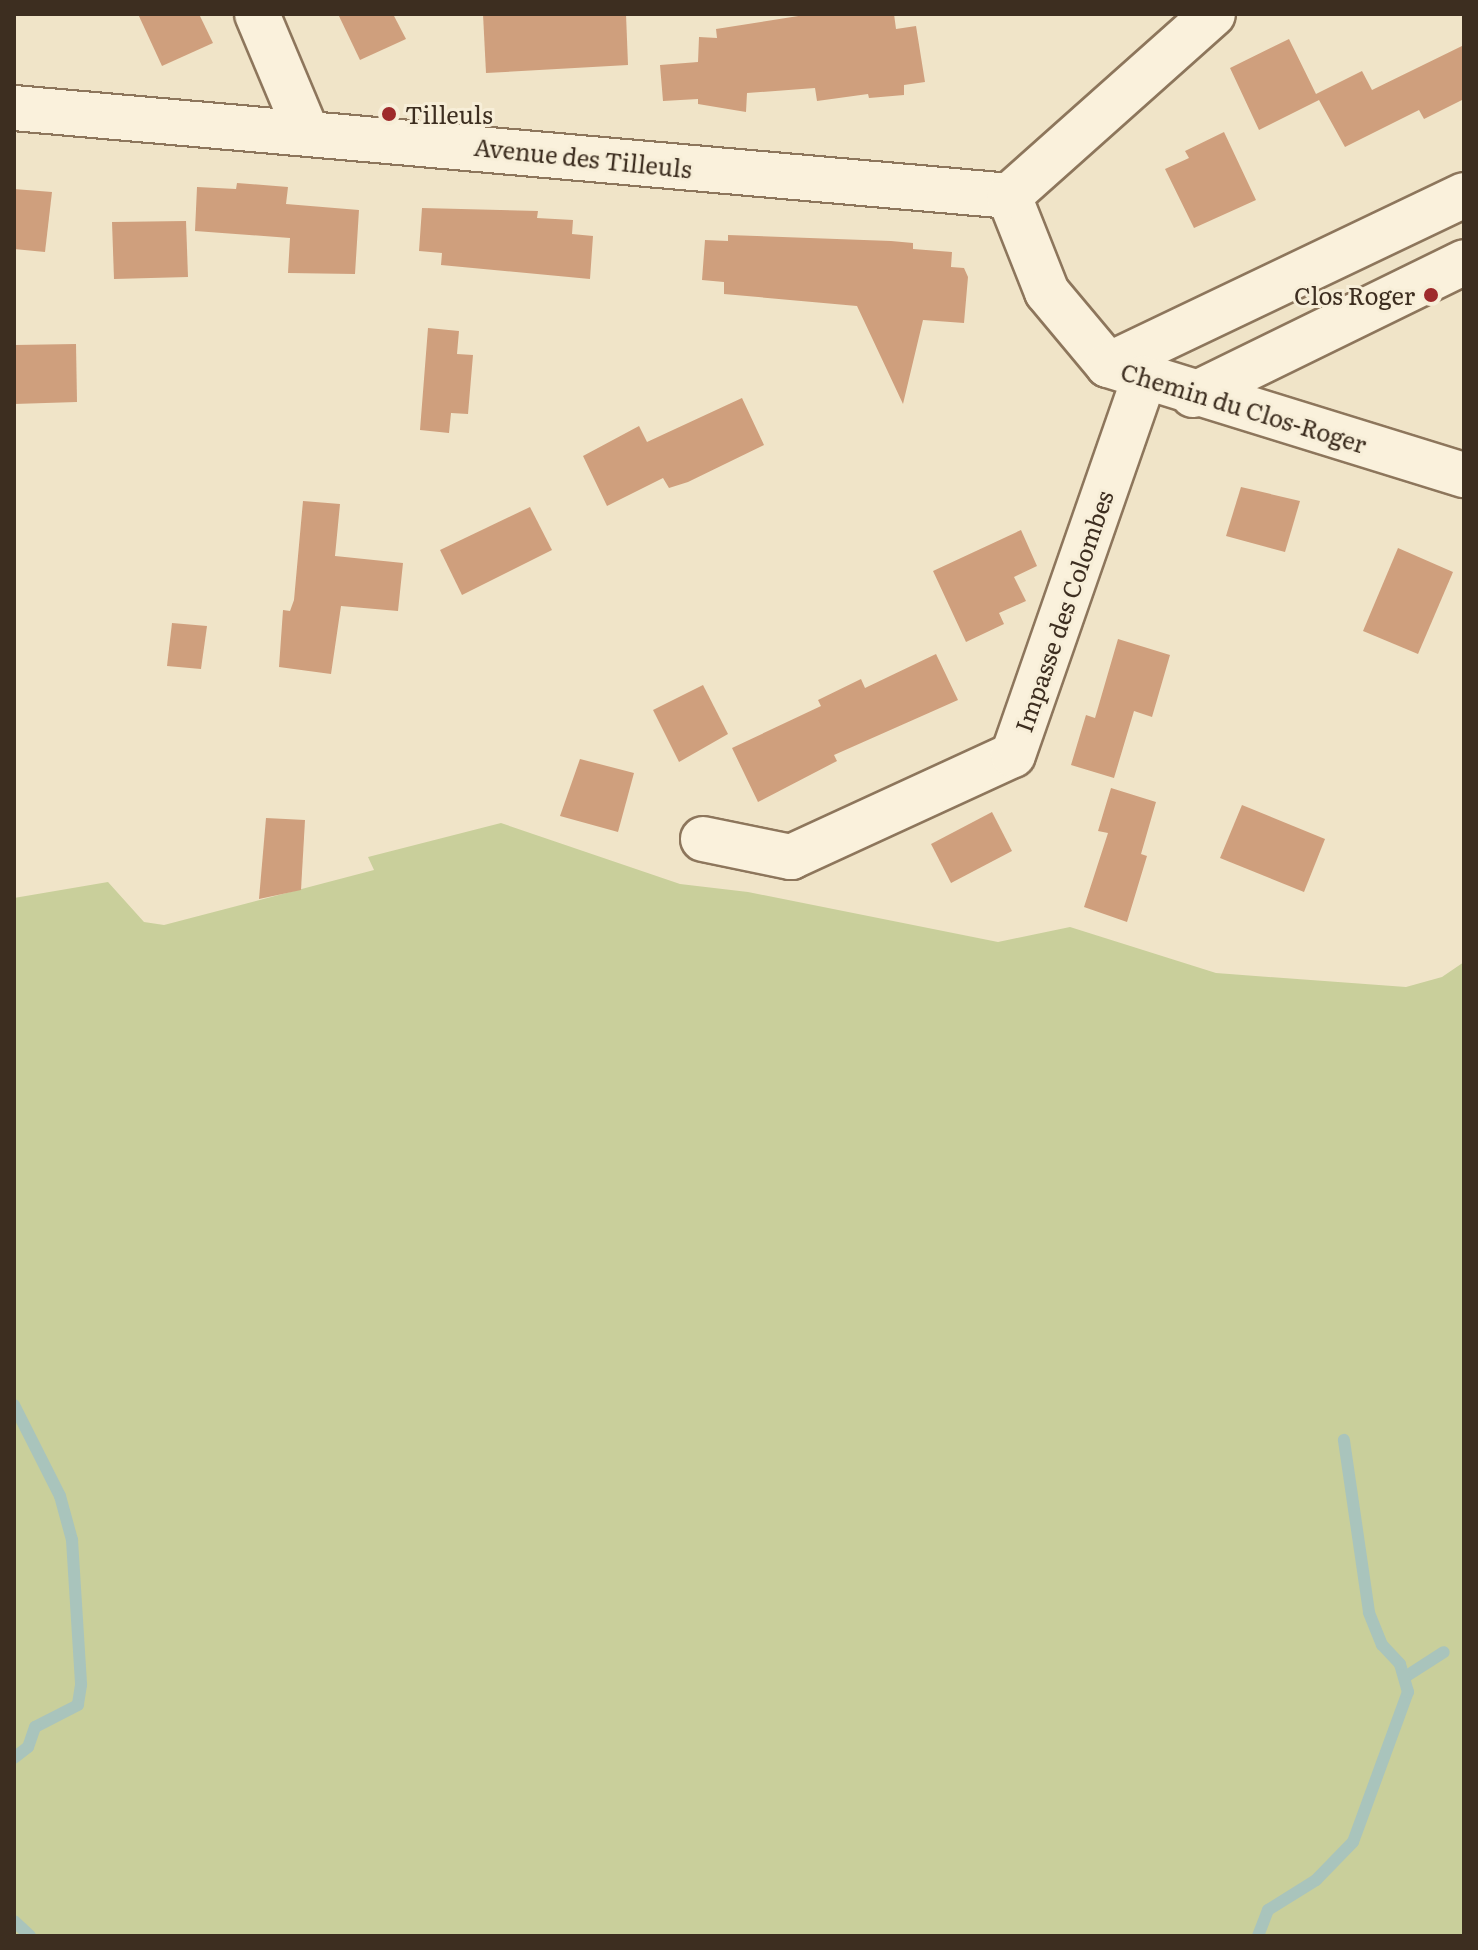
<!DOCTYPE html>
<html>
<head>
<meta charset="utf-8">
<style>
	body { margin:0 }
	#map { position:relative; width:1478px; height:1950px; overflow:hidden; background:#f0e4c8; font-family:Literata,serif }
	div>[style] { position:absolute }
	.green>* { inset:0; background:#c9cf9b }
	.stream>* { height:12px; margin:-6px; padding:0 6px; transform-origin:6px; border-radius:6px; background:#a9c4bc }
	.building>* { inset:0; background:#cf9f7d }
	.roads { filter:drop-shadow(2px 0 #8d765c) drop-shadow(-2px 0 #8d765c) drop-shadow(0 2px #8d765c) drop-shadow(0 -2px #8d765c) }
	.street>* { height:44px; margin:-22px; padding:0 22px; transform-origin:22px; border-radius:22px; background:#faf1dc }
	.dots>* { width:22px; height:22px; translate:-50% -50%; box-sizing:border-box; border:4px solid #f7eed8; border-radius:50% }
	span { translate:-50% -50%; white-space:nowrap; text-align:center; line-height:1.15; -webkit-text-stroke:6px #f7eed8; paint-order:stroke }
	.poi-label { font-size:24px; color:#3d2e20 }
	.left { translate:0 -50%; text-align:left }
	.right { translate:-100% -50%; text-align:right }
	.street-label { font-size:24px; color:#3d2e20 }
	.frame { position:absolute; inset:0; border:16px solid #3d2e20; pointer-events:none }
</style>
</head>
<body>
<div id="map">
	<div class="green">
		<div style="clip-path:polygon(501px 823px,680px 884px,748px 892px,998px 942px,1070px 927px,1216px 973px,1406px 987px,1442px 977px,1464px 962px,1464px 1936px,14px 1936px,14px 898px,108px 882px,144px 922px,164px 925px,374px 870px,368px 857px)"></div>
	</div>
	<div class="stream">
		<div style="left:14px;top:1405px;width:102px;rotate:63.2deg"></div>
		<div style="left:60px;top:1496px;width:46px;rotate:74.7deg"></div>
		<div style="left:72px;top:1540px;width:145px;rotate:86.4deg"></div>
		<div style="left:81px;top:1685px;width:20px;rotate:99deg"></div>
		<div style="left:78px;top:1705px;width:48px;rotate:152.9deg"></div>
		<div style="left:35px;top:1727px;width:21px;rotate:109deg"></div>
		<div style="left:28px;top:1747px;width:18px;rotate:142deg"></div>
		<div style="left:1405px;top:1677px;width:46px;rotate:-32.7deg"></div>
		<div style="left:14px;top:1921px;width:22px;rotate:43deg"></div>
		<div style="left:1258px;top:1936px;width:28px;rotate:-69deg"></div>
		<div style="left:1268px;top:1910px;width:57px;rotate:-32deg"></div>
		<div style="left:1316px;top:1880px;width:53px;rotate:-45.8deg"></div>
		<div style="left:1353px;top:1842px;width:160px;rotate:-69.9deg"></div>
		<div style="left:1408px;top:1692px;width:29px;rotate:-106deg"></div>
		<div style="left:1400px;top:1664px;width:26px;rotate:-133deg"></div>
		<div style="left:1382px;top:1645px;width:35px;rotate:-112deg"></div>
		<div style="left:1369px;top:1612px;width:174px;rotate:-98.3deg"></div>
	</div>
	<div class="building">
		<div style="clip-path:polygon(138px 14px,199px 14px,213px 43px,162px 66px)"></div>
		<div style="clip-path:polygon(338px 14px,393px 14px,406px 39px,360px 60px)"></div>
		<div style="clip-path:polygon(483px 14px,626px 14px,628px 65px,486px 73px)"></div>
		<div style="clip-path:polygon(811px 14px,894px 14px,896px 29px,916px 26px,925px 82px,904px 85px,904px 95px,869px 98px,868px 94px,817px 101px,815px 88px,747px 93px,746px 112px,698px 104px,698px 99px,663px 101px,660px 65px,698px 62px,699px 37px,717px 38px,716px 29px)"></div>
		<div style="clip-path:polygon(1289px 39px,1316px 94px,1362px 71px,1372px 90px,1464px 45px,1464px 99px,1424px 119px,1419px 110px,1345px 147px,1319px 100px,1259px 130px,1230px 68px)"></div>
		<div style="clip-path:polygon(1224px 132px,1256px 200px,1194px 228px,1165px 169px,1189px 158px,1185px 151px)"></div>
		<div style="clip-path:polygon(237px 183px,288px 187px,286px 204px,359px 210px,355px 274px,288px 273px,290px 238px,195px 231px,197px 187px,236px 189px)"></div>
		<div style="clip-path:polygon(14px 189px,52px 192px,45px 252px,14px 249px)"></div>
		<div style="clip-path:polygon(422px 208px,538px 211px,537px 218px,573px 220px,572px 234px,593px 236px,590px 279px,441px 265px,442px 253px,419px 251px)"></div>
		<div style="clip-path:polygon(186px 221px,188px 277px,114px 279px,112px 222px)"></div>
		<div style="clip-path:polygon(728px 235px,891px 241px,913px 243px,913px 249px,952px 252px,951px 267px,964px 268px,968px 277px,964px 323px,923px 320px,903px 404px,857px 306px,724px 294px,724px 282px,702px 280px,705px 240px,728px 241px)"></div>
		<div style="clip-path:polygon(428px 328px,459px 331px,457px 354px,473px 355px,468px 414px,451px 413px,449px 433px,420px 430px)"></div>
		<div style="clip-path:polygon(76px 344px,77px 402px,14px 404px,14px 345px)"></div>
		<div style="clip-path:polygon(742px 398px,764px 445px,688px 482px,669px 488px,663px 478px,607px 506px,583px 456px,639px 426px,647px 442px)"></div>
		<div style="clip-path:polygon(1241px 487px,1300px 501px,1285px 552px,1226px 536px)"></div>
		<div style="clip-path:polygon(303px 501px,340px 504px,335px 556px,403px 563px,398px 611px,341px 606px,331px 674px,279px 667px,283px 610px,290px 611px,294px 600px)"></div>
		<div style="clip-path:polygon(530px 507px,552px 550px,462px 595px,440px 550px)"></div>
		<div style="clip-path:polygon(1021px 530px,1037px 566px,1014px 577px,1026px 601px,999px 613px,1004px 624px,966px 642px,933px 571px)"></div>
		<div style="clip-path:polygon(1398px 548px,1453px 572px,1418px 654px,1363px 631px)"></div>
		<div style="clip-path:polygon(172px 623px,207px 626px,201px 669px,167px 666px)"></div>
		<div style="clip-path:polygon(1118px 639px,1170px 655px,1152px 717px,1134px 711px,1114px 778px,1071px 765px,1086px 715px,1095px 718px)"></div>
		<div style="clip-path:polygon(936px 654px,958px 700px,834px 755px,837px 761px,758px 802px,732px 748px,821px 706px,818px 700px,861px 679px,865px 688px)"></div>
		<div style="clip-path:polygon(703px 685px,728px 734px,679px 762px,653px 710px)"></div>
		<div style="clip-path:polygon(580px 759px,634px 773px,618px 832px,560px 816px)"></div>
		<div style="clip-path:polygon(1111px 788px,1156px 802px,1141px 854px,1147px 856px,1127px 922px,1084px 907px,1108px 833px,1098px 831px)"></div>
		<div style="clip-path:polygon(1242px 805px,1325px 839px,1304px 892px,1220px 858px)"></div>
		<div style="clip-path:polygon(992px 812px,1012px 851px,951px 883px,931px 844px)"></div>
		<div style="clip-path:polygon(266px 818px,305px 820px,301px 890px,259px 899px)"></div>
	</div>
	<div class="roads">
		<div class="street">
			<div style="left:257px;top:14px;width:129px;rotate:67.2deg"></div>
			<div style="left:14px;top:108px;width:999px;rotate:5.05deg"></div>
			<div style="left:1009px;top:196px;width:103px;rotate:68.4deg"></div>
			<div style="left:1047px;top:292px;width:95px;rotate:50.1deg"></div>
			<div style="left:1108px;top:365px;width:373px;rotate:17.2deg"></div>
			<div style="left:1009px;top:196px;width:273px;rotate:-41.7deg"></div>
			<div style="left:1108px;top:365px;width:395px;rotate:-25.5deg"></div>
			<div style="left:1193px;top:395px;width:302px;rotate:-26.1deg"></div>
			<div style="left:703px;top:839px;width:90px;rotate:11.6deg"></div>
			<div style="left:791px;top:857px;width:244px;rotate:-24.7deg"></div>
			<div style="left:1013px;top:755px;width:399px;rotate:-70.8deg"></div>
		</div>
	</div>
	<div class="dots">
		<div style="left:389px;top:114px;background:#9e2a2b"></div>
		<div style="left:1431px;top:295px;background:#9e2a2b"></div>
	</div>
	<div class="poi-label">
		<span class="left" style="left:405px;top:114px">Tilleuls</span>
		<span class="right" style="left:1415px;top:295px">Clos Roger</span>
	</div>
	<div class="street-label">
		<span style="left:583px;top:157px;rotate:6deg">Avenue des Tilleuls</span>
		<span style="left:1244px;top:407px;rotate:17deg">Chemin du Clos-Roger</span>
		<span style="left:1063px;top:611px;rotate:-71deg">Impasse des Colombes</span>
	</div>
	<div class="frame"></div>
</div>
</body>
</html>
